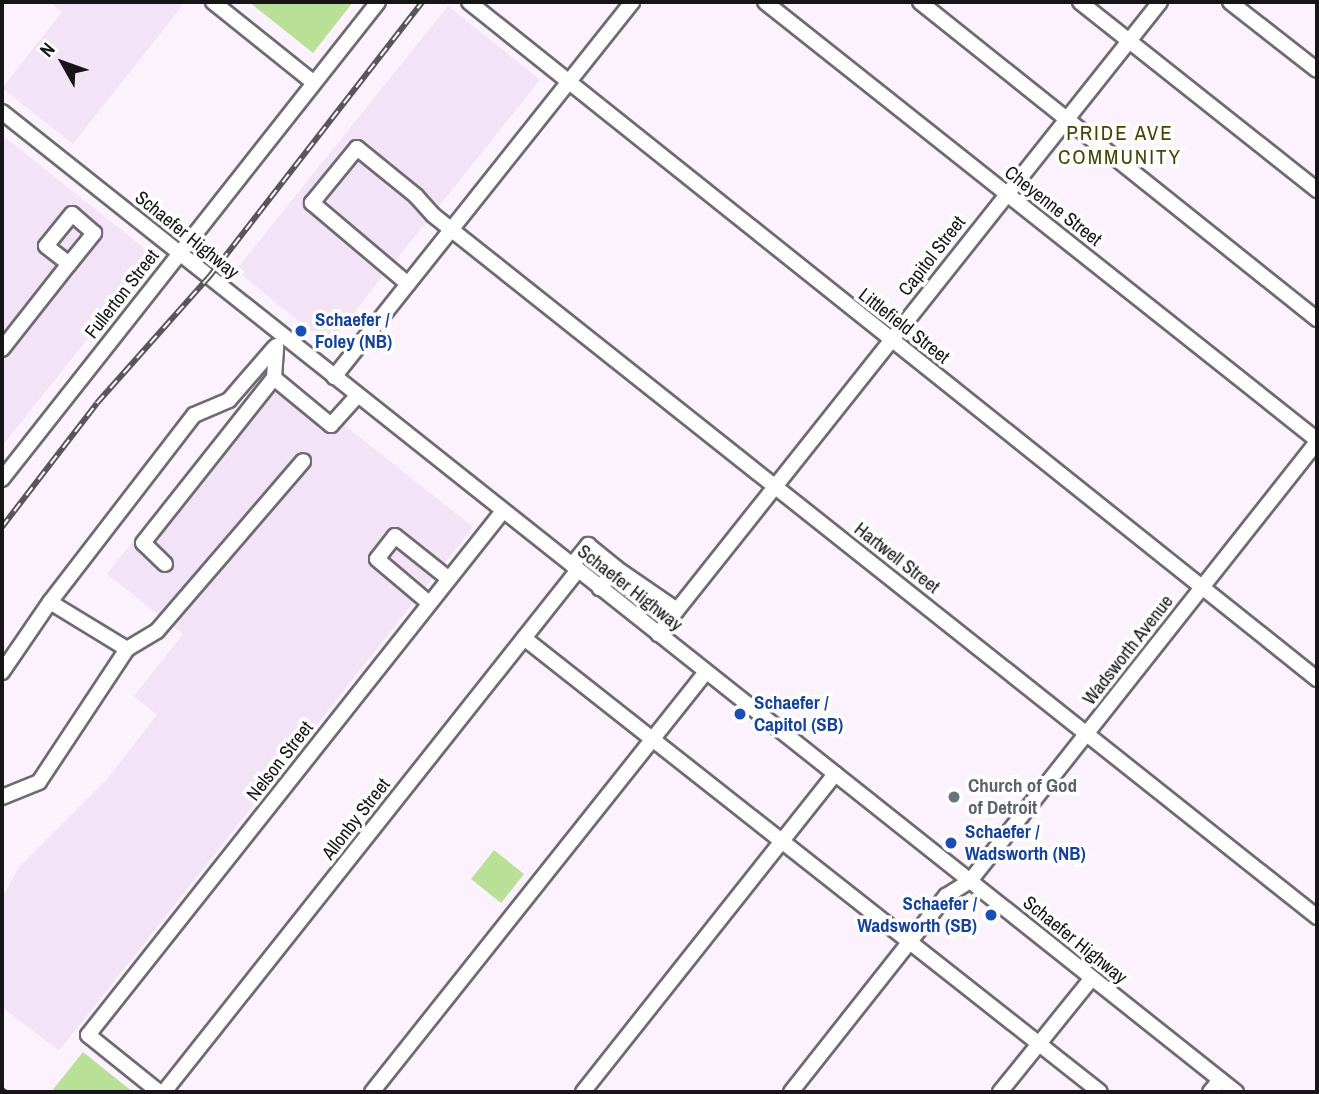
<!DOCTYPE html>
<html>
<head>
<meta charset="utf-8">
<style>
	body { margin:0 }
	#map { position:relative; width:1319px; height:1094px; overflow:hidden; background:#fcf2fe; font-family:"Archivo Narrow",sans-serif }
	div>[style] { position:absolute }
	.built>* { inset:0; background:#f2e3f6 }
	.green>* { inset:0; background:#b9e097 }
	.roads { filter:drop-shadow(2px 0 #716974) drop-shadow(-2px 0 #716974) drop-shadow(0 2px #716974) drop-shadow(0 -2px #716974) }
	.minor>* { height:14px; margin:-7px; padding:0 7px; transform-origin:7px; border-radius:7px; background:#fff }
	.rail>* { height:6px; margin-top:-3px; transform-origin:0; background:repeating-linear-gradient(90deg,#fff 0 10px,#5a555b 0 20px); box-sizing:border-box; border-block:2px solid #5a555b }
	.dots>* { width:19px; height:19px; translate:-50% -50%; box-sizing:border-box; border:4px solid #fff; border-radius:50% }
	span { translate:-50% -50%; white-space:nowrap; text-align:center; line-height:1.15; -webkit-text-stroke:7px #fff; paint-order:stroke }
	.street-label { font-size:19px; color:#181519 }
	.transit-label { font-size:19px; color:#164399; font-weight:700 }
	.left { translate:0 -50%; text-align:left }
	.right { translate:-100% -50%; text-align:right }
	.worship-label { font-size:19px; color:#5b616d; font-weight:700 }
	.neighbourhood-label { font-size:21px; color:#424708; letter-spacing:2px }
	.frame { position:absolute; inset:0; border:4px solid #181519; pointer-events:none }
	.north { position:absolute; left:28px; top:28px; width:70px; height:70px; -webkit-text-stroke:5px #fff; paint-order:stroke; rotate:310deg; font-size:19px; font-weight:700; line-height:28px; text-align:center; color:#181519 }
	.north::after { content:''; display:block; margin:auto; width:24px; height:32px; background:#181519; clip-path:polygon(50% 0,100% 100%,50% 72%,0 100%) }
</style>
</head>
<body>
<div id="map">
	<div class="built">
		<div style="clip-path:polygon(50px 2px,177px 2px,182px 6px,73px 144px,2px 88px,62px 12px)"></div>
		<div style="clip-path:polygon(448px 6px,540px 80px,328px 345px,236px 270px)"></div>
		<div style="clip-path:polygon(2px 135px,154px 256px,2px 446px)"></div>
		<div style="clip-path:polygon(271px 367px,473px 527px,59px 1051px,2px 1007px,2px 898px,19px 867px,107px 779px,157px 715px,134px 696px,183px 634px,107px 574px)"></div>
	</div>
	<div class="green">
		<div style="clip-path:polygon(249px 2px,353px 2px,313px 53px)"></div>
		<div style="clip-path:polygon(494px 850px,524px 874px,501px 903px,471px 879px)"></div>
		<div style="clip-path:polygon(83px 1052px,133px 1092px,51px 1092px)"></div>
	</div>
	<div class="roads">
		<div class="minor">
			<div style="left:213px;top:2px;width:129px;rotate:38.7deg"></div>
			<div style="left:469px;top:2px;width:1085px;rotate:38.6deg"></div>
			<div style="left:765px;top:2px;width:705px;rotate:38.43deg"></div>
			<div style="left:920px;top:2px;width:508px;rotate:38.61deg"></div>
			<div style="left:1080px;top:2px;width:303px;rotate:38.4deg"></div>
			<div style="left:1230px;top:2px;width:110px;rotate:38deg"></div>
			<div style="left:2px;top:112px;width:1576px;rotate:38.46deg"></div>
			<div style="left:408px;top:284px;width:126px;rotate:-139.8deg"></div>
			<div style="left:312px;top:203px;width:71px;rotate:-50.7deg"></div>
			<div style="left:357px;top:148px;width:76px;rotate:39.1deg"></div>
			<div style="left:416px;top:196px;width:25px;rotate:48deg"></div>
			<div style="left:433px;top:215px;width:1129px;rotate:38.45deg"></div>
			<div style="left:2px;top:349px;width:108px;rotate:-51.8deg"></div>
			<div style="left:69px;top:264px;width:40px;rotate:-51deg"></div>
			<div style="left:94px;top:233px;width:29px;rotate:-139deg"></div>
			<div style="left:72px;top:214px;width:41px;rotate:129.1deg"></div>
			<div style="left:46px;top:246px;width:29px;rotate:38deg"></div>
			<div style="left:334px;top:377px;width:479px;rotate:-51.5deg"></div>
			<div style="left:274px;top:378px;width:74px;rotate:39.5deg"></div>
			<div style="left:331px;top:425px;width:39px;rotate:-48deg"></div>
			<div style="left:2px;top:479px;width:607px;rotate:-51.75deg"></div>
			<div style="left:165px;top:564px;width:30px;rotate:-136deg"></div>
			<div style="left:143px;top:543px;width:211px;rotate:-51.6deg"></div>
			<div style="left:274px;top:378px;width:32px;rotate:-86deg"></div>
			<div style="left:572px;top:565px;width:26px;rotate:-51deg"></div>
			<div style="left:588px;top:545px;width:36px;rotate:39deg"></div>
			<div style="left:616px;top:568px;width:26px;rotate:129deg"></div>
			<div style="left:616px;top:568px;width:74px;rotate:34.5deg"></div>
			<div style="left:429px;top:603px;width:68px;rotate:-139.8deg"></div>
			<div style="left:377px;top:559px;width:29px;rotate:-52deg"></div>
			<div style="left:395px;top:536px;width:69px;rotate:38.5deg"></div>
			<div style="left:658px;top:634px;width:807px;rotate:-51.54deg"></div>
			<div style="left:524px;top:638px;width:733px;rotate:38.24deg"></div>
			<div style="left:127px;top:649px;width:35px;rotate:-31deg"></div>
			<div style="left:157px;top:631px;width:224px;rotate:-49.3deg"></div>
			<div style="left:2px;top:672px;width:85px;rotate:-55.6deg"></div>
			<div style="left:50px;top:602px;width:236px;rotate:-52.4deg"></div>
			<div style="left:194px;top:415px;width:38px;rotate:-23deg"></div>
			<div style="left:229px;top:400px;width:69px;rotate:-49.1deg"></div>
			<div style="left:2px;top:797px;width:40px;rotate:-22deg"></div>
			<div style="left:39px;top:782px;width:159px;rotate:-56.5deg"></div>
			<div style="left:127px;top:649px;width:90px;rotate:-148.6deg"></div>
			<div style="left:159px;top:1092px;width:91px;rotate:-141.2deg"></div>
			<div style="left:88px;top:1035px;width:668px;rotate:-51.62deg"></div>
			<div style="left:164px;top:1092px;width:666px;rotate:-51.58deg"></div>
			<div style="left:372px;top:1092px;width:537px;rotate:-51.51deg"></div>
			<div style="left:583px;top:1092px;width:406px;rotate:-51.6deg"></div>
			<div style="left:791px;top:1092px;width:250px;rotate:-51.7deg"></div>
			<div style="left:946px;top:896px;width:28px;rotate:-32deg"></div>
			<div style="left:970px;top:881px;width:560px;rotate:-51.68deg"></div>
			<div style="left:1000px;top:1092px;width:146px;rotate:-51.1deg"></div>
			<div style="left:1210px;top:1092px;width:16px;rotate:-50deg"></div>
		</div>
	</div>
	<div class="rail">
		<div style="left:2px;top:527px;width:156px;rotate:-52.5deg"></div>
		<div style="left:97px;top:403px;width:169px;rotate:-48.4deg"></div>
		<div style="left:209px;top:277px;width:348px;rotate:-52.2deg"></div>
		<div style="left:2px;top:1090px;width:4px;rotate:34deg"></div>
	</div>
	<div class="dots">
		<div style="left:301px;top:331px;background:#1a4fb4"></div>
		<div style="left:740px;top:714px;background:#1a4fb4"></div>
		<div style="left:954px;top:797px;background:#6b7280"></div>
		<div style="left:951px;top:843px;background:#1a4fb4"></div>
		<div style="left:991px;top:915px;background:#1a4fb4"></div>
	</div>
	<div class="street-label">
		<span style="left:1053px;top:206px;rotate:38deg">Cheyenne Street</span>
		<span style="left:187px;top:235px;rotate:39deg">Schaefer Highway</span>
		<span style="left:932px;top:256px;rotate:-52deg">Capitol Street</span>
		<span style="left:122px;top:294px;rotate:-52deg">Fullerton Street</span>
		<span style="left:904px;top:326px;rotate:38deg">Littlefield Street</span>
		<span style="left:897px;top:558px;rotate:38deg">Hartwell Street</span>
		<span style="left:630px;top:588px;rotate:38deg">Schaefer Highway</span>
		<span style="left:1128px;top:650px;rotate:-52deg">Wadsworth Avenue</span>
		<span style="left:280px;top:761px;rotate:-52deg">Nelson Street</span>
		<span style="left:356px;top:819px;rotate:-52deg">Allonby Street</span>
		<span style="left:1075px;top:940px;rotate:39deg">Schaefer Highway</span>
	</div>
	<div class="transit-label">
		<span class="left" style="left:315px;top:331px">Schaefer /<br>Foley (NB)</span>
		<span class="left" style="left:754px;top:714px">Schaefer /<br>Capitol (SB)</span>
		<span class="left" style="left:965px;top:843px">Schaefer /<br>Wadsworth (NB)</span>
		<span class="right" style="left:977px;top:915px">Schaefer /<br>Wadsworth (SB)</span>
	</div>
	<div class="worship-label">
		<span class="left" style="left:968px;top:797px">Church of God<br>of Detroit</span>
	</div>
	<div class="neighbourhood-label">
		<span style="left:1120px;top:145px">PRIDE AVE<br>COMMUNITY</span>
	</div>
	<div class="frame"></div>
	<div class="north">N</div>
</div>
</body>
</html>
